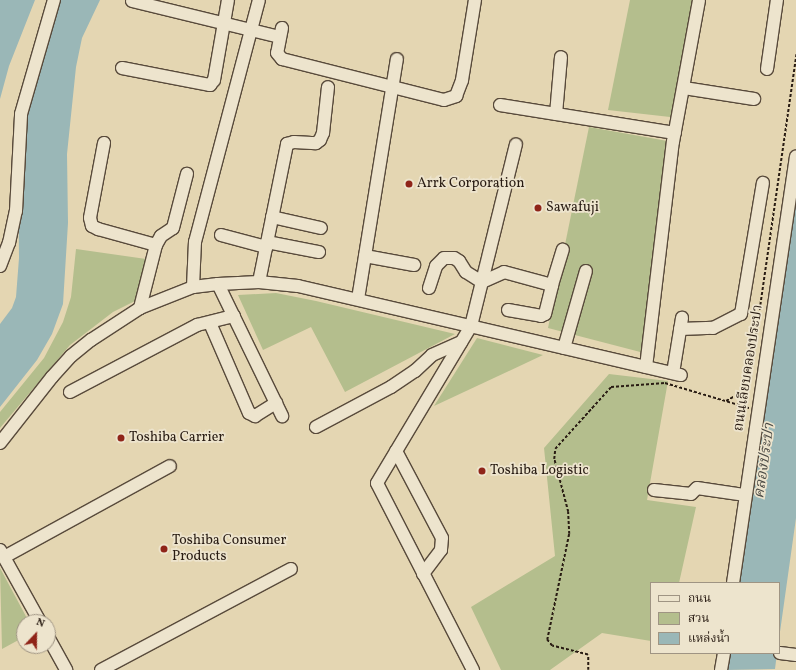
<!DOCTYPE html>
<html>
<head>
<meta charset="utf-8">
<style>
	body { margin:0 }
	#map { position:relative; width:796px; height:670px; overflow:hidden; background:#e4d6b2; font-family:Vollkorn,"Noto Serif Thai",serif }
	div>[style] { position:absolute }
	.green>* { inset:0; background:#b4be8d }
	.water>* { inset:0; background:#9ab7b7 }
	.path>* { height:1.5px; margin-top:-0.75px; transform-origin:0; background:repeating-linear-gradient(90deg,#291c13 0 3px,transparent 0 5px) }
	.roads { filter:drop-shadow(1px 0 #584a3b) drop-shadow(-1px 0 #584a3b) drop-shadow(0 1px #584a3b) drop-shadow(0 -1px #584a3b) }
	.minor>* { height:12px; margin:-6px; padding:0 6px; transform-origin:6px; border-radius:6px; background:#ede4cd }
	.dots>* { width:11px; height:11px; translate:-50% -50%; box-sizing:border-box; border:2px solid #ede4cd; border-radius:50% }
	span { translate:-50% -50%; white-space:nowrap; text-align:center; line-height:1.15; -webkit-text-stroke:3.5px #ede4cd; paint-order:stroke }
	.poi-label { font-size:14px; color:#291c13 }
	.left { translate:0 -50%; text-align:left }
	.street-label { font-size:14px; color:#291c13 }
	.water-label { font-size:15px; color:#4b4a44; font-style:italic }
	.legend { position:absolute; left:650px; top:582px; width:130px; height:72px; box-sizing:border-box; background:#ede4cd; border:1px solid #9f9483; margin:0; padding:5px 7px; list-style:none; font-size:12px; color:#291c13 }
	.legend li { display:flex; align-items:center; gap:8px; height:20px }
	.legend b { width:20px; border:1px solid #9f9483 }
	.north { position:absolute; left:16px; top:614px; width:40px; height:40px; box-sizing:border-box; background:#ede4cd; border:1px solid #9f9483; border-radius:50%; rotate:22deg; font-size:11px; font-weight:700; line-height:16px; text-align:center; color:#291c13 }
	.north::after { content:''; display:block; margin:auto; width:14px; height:18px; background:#8f2418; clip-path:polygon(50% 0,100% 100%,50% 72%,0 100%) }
</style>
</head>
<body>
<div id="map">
	<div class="green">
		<div style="clip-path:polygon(630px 0,695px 0,679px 118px,608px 110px)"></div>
		<div style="clip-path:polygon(589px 127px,673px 142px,648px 354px,548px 328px)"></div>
		<div style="clip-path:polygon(76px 249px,146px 259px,135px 301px,113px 312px,70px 345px,0 428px,0 412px,44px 358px,63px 322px,71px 297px)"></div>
		<div style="clip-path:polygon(276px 293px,316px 301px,455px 334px,345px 392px,311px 327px,263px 350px,238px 295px)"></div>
		<div style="clip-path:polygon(477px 338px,543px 355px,434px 406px)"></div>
		<div style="clip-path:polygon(609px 374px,668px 381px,647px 500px,696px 507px,679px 583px,651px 583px,651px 641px,602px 633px,550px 670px,501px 670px,471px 607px,555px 556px,544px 448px)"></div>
		<div style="clip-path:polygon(0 568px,29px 622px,24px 622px,24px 637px,2px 649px)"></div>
	</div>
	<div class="water">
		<div style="clip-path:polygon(0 0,35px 0,9px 66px,0 99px)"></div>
		<div style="clip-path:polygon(57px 0,100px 0,82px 38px,76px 67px,67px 154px,68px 223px,63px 304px,52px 334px,37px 360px,0 407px,0 324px,12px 308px,16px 297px,19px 258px,18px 149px)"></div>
		<div style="clip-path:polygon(796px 173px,796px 518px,779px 639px,779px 583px,738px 583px)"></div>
		<div style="clip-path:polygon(728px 653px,777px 653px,775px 669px,725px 670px)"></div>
	</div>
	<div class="path">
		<div style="left:665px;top:383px;width:88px;rotate:16.6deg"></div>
		<div style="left:726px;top:401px;width:25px;rotate:-29deg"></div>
		<div style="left:748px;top:389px;width:338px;rotate:-81.8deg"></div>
		<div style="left:588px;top:670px;width:15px;rotate:-90deg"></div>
		<div style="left:588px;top:655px;width:37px;rotate:-166deg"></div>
		<div style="left:552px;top:646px;width:8px;rotate:-130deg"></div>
		<div style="left:547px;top:640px;width:108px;rotate:-78.3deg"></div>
		<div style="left:569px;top:534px;width:22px;rotate:-93deg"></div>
		<div style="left:568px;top:512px;width:55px;rotate:-104.8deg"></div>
		<div style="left:554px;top:459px;width:10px;rotate:-84deg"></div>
		<div style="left:555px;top:449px;width:84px;rotate:-47.9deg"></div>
		<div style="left:611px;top:387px;width:54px;rotate:-4.2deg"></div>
	</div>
	<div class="roads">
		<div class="minor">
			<div style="left:132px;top:1px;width:152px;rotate:13.7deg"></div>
			<div style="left:282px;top:28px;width:25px;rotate:101deg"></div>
			<div style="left:277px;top:53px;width:8px;rotate:50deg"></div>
			<div style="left:282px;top:59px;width:167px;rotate:14.2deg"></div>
			<div style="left:444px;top:100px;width:13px;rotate:-18deg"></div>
			<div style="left:456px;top:96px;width:17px;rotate:-69deg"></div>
			<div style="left:462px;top:80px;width:81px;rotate:-80.8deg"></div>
			<div style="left:122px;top:68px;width:90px;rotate:10.9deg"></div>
			<div style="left:210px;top:85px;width:6px;rotate:-51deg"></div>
			<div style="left:214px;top:80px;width:81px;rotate:-80.1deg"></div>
			<div style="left:767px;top:69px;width:70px;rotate:-81.8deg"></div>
			<div style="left:684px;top:88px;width:71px;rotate:8.9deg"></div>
			<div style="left:500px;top:105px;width:177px;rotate:9.1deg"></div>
			<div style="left:556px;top:114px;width:57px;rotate:-85deg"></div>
			<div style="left:104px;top:143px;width:76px;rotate:100.6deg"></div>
			<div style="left:90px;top:218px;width:8px;rotate:76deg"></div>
			<div style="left:92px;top:226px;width:7px;rotate:27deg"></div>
			<div style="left:98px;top:229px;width:60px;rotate:15.4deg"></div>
			<div style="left:156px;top:245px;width:65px;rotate:104.3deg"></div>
			<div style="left:272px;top:217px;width:50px;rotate:12.7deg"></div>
			<div style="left:221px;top:235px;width:47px;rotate:14.9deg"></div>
			<div style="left:267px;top:242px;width:53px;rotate:10.9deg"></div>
			<div style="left:156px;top:245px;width:10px;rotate:-61deg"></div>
			<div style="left:161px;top:236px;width:14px;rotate:-34deg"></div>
			<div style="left:173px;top:228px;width:56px;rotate:-75.5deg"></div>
			<div style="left:365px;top:256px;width:50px;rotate:10.4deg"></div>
			<div style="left:0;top:266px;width:25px;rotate:-69deg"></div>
			<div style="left:9px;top:243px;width:33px;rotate:-78deg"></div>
			<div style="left:16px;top:211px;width:97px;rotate:-87deg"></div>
			<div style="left:21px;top:114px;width:119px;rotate:-73.9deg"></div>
			<div style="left:259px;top:282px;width:141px;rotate:-78.5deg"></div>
			<div style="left:287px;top:144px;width:7px;rotate:-16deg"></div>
			<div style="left:294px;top:142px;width:22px;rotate:3deg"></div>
			<div style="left:316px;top:143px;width:5px;rotate:-37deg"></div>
			<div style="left:320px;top:140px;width:8px;rotate:-67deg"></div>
			<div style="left:323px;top:133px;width:46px;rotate:-83.8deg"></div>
			<div style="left:218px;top:284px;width:147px;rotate:64.1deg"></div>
			<div style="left:193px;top:287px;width:45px;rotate:-87.5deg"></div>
			<div style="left:195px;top:242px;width:250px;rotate:-75.2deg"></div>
			<div style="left:429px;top:288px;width:23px;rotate:-72deg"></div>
			<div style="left:436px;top:266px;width:11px;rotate:-45deg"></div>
			<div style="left:444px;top:258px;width:10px"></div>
			<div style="left:454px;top:258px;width:6px;rotate:31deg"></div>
			<div style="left:459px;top:261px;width:13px;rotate:58deg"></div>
			<div style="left:466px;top:272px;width:19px;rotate:32deg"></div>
			<div style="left:482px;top:282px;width:24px;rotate:-24deg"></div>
			<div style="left:504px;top:272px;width:50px;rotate:15.2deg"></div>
			<div style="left:552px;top:285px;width:37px;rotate:-73deg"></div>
			<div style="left:358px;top:299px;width:243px;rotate:-80.8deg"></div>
			<div style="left:508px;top:310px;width:34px;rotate:10deg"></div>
			<div style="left:541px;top:316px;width:4px;rotate:-27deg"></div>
			<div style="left:545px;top:314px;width:30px;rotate:-76deg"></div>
			<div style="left:210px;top:323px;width:98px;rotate:66.6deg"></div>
			<div style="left:249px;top:413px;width:7px;rotate:27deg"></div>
			<div style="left:255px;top:416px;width:25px;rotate:-32deg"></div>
			<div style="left:680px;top:329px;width:33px;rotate:-2deg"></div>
			<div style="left:713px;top:328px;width:31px;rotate:-27deg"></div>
			<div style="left:741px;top:314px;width:133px;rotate:-80.5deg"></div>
			<div style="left:564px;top:348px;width:80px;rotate:-74.1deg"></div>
			<div style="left:646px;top:367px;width:227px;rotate:-83.2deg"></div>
			<div style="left:673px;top:142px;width:144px;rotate:-79.6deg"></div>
			<div style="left:673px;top:373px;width:56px;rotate:-80.7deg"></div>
			<div style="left:70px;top:392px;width:144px;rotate:-27.8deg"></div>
			<div style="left:197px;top:325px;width:38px;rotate:-14deg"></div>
			<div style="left:316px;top:427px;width:85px;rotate:-28.1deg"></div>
			<div style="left:391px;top:387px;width:29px;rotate:-34deg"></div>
			<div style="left:415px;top:371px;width:23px;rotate:-43deg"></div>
			<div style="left:432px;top:355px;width:32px;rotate:-24deg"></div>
			<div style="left:0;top:443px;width:84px;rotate:-51.8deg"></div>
			<div style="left:52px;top:377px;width:28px;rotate:-48deg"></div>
			<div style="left:71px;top:356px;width:26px;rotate:-39deg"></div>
			<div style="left:91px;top:340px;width:59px;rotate:-33.1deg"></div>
			<div style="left:140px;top:308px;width:57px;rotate:-21.6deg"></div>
			<div style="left:193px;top:287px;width:25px;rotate:-7deg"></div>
			<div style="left:218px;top:284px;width:41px;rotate:-2.8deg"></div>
			<div style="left:259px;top:282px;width:39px;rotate:6deg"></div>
			<div style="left:298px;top:286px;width:393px;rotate:13.1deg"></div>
			<div style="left:396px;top:451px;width:98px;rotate:62.1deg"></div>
			<div style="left:442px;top:538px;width:12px;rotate:95deg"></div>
			<div style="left:441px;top:550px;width:30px;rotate:127deg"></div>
			<div style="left:654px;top:490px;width:37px;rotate:6deg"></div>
			<div style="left:691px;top:494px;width:8px;rotate:-45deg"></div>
			<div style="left:697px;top:488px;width:49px;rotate:8.3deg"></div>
			<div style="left:0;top:550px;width:82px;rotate:60.9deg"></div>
			<div style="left:4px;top:557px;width:189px;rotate:-28.7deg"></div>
			<div style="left:733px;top:583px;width:431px;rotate:-81.6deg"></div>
			<div style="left:48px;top:637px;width:38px;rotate:61deg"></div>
			<div style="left:780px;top:653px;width:16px;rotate:7deg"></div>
			<div style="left:101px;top:670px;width:215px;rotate:-28deg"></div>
			<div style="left:473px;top:670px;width:210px;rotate:-117.2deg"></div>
			<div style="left:377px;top:483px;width:183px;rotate:-59.1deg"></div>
			<div style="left:471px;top:326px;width:187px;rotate:-76.1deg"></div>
			<div style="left:721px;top:670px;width:17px;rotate:-80deg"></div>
		</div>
	</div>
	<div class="dots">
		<div style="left:409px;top:184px;background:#8f2418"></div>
		<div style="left:538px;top:208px;background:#8f2418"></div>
		<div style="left:121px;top:438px;background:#8f2418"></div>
		<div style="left:482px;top:471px;background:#8f2418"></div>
		<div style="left:164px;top:549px;background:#8f2418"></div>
	</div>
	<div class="poi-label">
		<span class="left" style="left:417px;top:184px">Arrk Corporation</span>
		<span class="left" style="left:546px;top:208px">Sawafuji</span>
		<span class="left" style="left:129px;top:438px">Toshiba Carrier</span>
		<span class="left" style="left:490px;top:471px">Toshiba Logistic</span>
		<span class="left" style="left:172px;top:549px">Toshiba Consumer<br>Products</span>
	</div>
	<div class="street-label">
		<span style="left:749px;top:368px;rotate:-81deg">ถนนเลียบคลองประปา</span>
	</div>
	<div class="water-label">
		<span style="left:765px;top:461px;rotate:-82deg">คลองประปา</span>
	</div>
	<ul class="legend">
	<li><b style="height:5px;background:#ede4cd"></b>ถนน</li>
	<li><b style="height:11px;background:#b4be8d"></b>สวน</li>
	<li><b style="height:11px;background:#9ab7b7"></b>แหล่งน้ำ</li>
	</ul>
	<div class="north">N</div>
</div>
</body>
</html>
